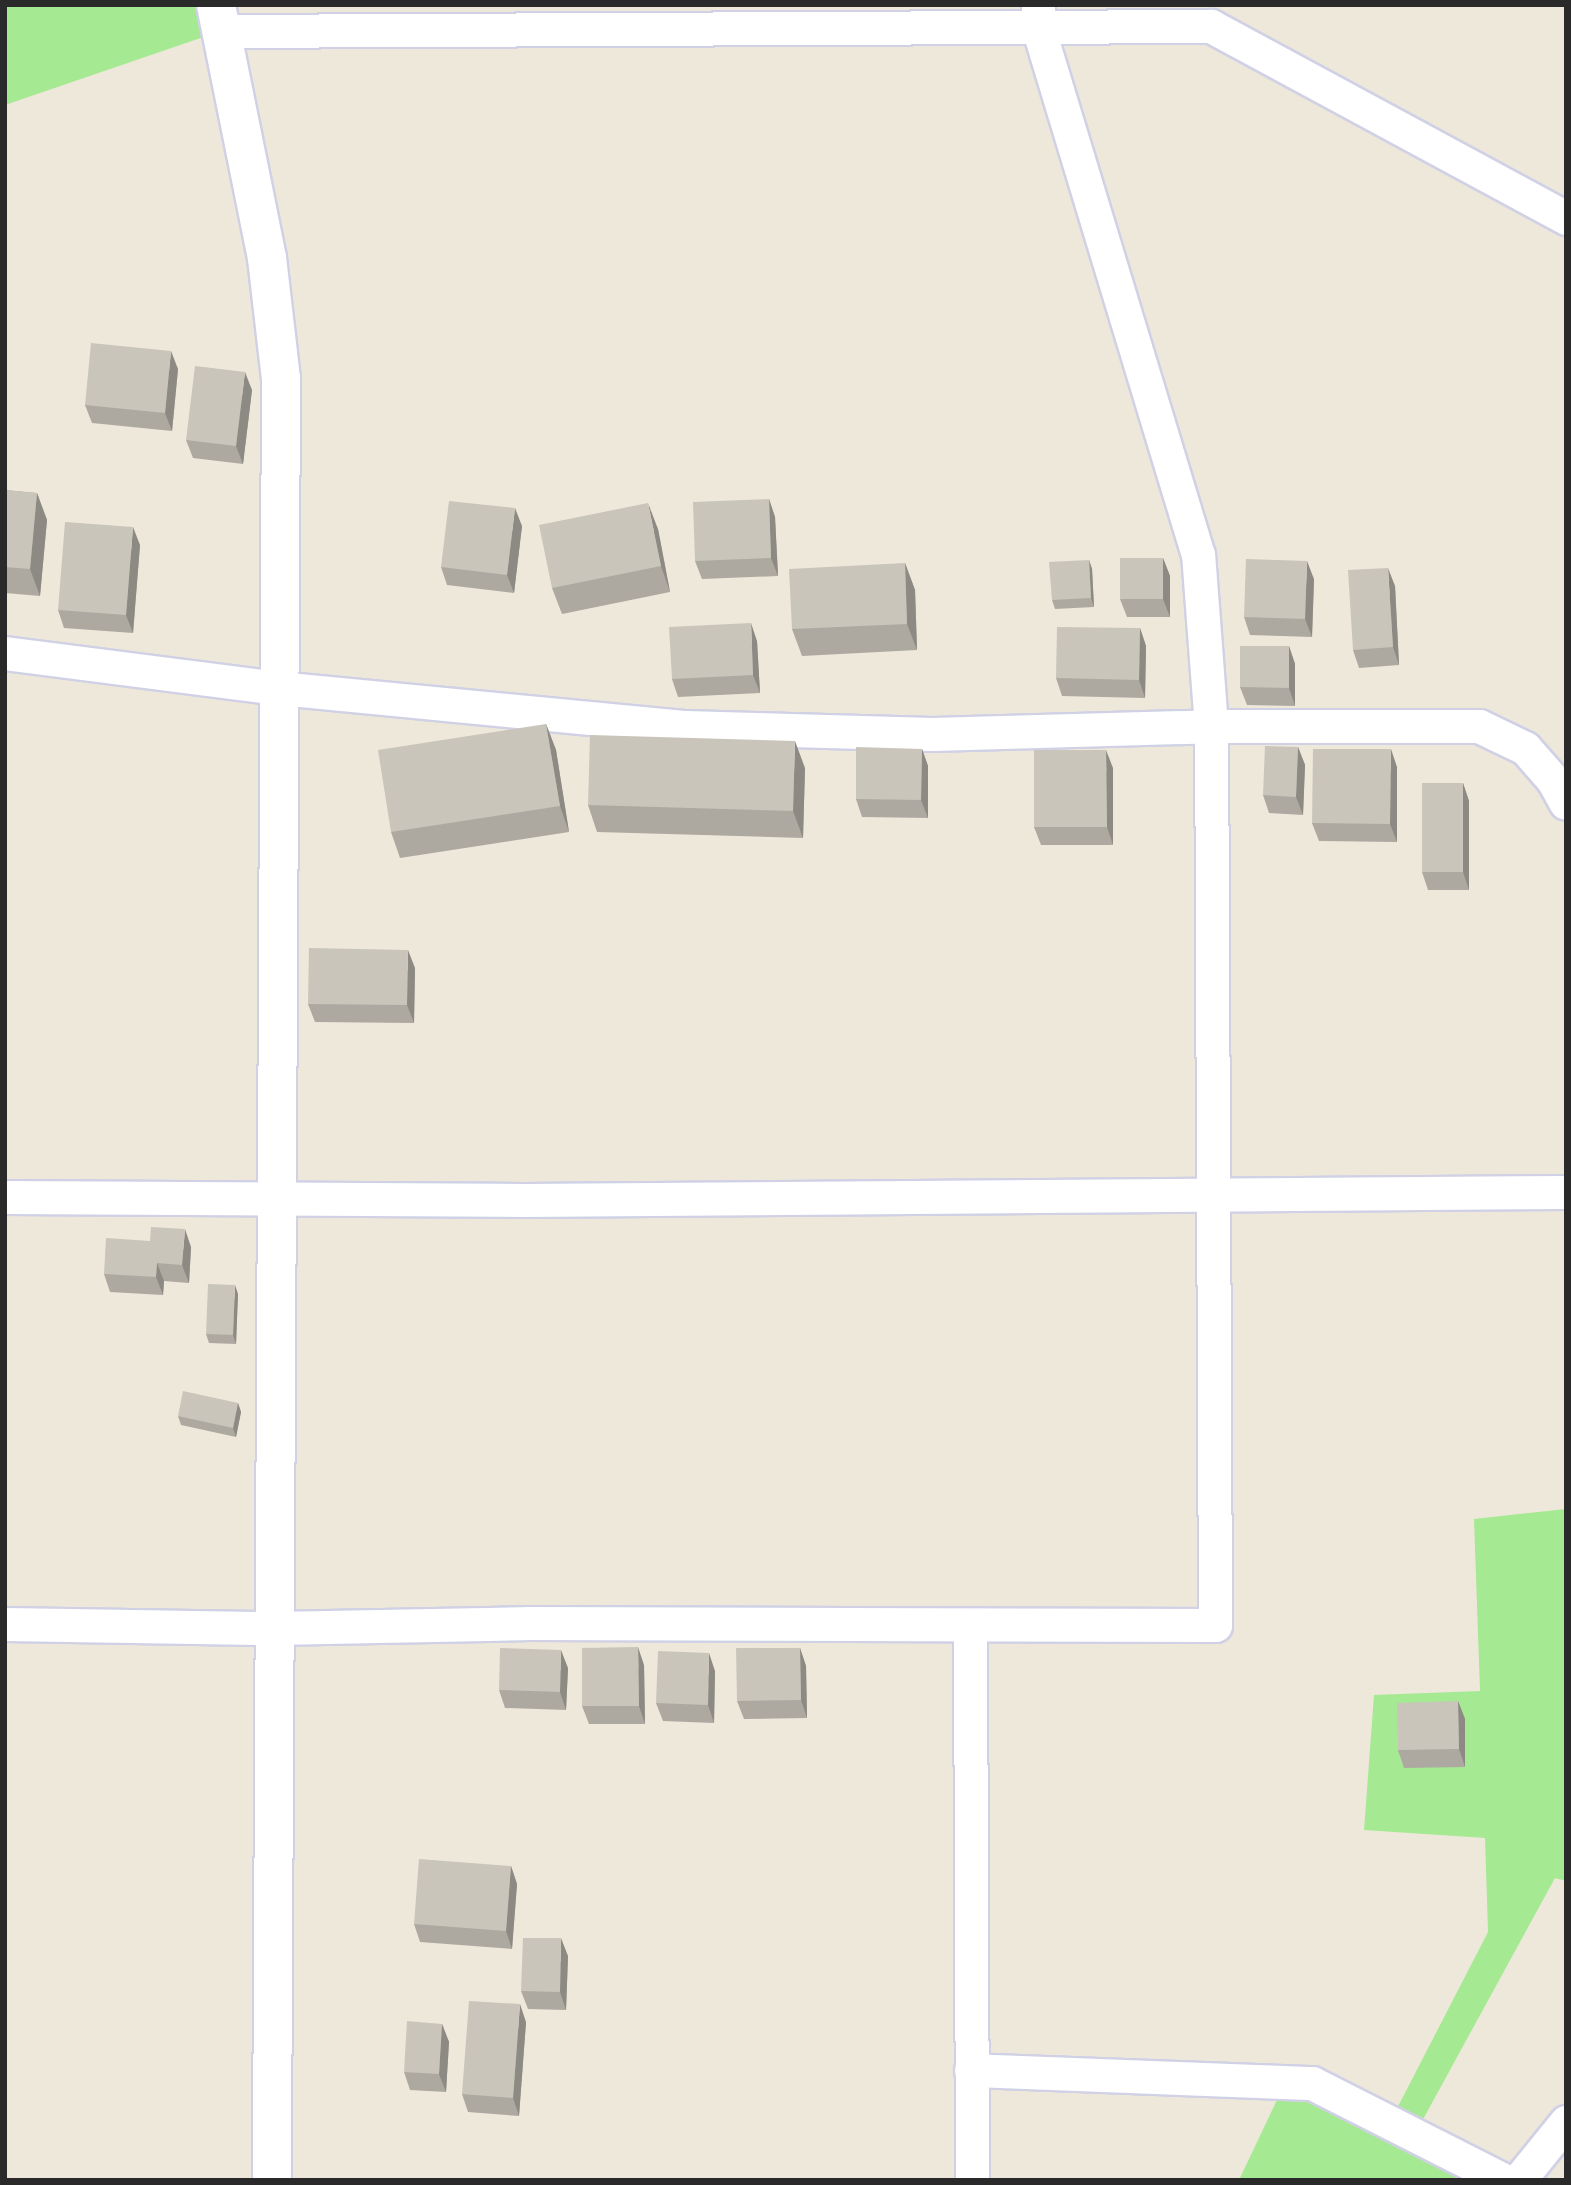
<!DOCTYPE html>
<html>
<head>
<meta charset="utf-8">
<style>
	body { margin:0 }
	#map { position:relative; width:1571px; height:2185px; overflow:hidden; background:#eee8db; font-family:"Public Sans",sans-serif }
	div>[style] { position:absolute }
	.green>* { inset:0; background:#a5e992 }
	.roads { filter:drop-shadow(2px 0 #d0d1e5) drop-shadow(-2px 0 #d0d1e5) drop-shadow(0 2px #d0d1e5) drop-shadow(0 -2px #d0d1e5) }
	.minor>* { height:33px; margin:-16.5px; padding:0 16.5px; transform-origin:16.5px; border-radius:16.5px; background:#fff }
	.tertiary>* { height:38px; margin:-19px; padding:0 19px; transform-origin:19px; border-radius:19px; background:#fff }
	.wall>* { inset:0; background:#ada9a1 }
	.shaded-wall>* { inset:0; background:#8d8a83 }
	.building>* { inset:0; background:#c9c5bb }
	span { translate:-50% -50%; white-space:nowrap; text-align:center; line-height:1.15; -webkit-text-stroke:7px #fff; paint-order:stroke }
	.frame { position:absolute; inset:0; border:7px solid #2a2a2a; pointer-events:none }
</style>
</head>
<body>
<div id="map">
	<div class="green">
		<div style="clip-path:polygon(5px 5px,215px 5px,221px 31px,5px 105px)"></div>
		<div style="clip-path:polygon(1566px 1509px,1566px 1881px,1555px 1878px,1415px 2134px,1390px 2122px,1488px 1932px,1485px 1838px,1364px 1830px,1374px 1695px,1480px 1691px,1474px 1519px)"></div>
		<div style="clip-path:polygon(1286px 2081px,1504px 2180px,1239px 2180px)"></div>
	</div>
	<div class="roads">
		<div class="minor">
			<div style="left:221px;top:31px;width:990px;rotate:-0.29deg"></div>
			<div style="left:1211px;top:26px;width:404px;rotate:28.4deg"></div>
			<div style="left:5px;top:653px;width:275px;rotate:7.3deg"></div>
			<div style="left:278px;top:688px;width:409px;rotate:5.5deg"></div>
			<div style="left:685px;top:727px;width:247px;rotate:1.6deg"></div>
			<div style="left:932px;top:734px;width:279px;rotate:-1.6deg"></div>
			<div style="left:1211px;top:726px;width:268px"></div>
			<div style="left:1479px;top:726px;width:51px;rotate:25.6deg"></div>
			<div style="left:1525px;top:748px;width:43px;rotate:48.8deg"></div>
			<div style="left:1553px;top:780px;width:26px;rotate:61deg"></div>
			<div style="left:5px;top:1197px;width:518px;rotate:0.33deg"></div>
			<div style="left:523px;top:1200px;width:1043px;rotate:-0.44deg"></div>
			<div style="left:5px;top:1624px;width:268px;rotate:0.9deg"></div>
			<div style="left:273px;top:1628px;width:257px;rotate:-1.1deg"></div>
			<div style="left:530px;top:1623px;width:685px;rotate:0.17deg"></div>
			<div style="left:1215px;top:1625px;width:899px;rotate:-90.25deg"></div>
			<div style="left:1211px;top:726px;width:171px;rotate:-94.3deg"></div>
			<div style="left:1198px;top:555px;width:552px;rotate:-106.86deg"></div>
			<div style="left:1038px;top:27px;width:22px;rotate:-90deg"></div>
			<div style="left:970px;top:1626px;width:554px;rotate:89.79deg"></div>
			<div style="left:971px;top:2070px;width:341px;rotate:2.2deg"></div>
			<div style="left:1312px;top:2083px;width:214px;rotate:26.9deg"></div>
			<div style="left:1519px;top:2180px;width:75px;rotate:-51deg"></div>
		</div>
		<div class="tertiary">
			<div style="left:216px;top:5px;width:258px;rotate:78.6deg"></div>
			<div style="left:267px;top:258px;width:122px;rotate:83.4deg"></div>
			<div style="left:281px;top:379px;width:1801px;rotate:90.29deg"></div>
		</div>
	</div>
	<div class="wall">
		<div style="clip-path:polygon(178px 369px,172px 431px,92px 423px,85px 405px)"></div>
		<div style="clip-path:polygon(252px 390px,243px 464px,193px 458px,186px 440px)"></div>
		<div style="clip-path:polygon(5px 490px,37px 493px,47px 520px,40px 596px,5px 593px)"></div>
		<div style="clip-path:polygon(769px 499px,775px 517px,778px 576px,702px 579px,695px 561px)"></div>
		<div style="clip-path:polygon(522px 526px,514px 593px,447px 585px,441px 567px)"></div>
		<div style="clip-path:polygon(658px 529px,670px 592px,562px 614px,552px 588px)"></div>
		<div style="clip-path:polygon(140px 545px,133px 633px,64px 628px,58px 610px)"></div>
		<div style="clip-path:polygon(1163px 558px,1170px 576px,1170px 617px,1127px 617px,1120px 599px)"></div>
		<div style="clip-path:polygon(1089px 560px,1092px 569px,1094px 607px,1055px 609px,1052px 600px)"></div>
		<div style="clip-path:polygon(905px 563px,915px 590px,917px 650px,802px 656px,792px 629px)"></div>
		<div style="clip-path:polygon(1314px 579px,1312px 637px,1250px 635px,1244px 617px)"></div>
		<div style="clip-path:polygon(1395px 586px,1399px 665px,1359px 668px,1353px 650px)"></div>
		<div style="clip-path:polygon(1140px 628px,1146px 646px,1145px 698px,1062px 696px,1056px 678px)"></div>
		<div style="clip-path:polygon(757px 641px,760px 693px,678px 697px,672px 679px)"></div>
		<div style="clip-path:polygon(1289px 646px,1295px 664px,1295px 706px,1247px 705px,1240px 687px)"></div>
		<div style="clip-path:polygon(546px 724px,556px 750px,569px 832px,400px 858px,391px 832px)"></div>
		<div style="clip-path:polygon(1298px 747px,1305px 765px,1303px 815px,1269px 813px,1263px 795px)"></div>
		<div style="clip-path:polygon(922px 749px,928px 766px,928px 818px,862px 817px,856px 799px)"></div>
		<div style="clip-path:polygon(1397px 767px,1397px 842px,1319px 841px,1312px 823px)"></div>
		<div style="clip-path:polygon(805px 768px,803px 838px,597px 832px,588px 805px)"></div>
		<div style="clip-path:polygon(1113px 768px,1113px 845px,1041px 845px,1034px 827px)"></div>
		<div style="clip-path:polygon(1463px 783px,1469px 801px,1469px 890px,1428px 890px,1422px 872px)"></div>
		<div style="clip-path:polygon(415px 968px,414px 1023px,315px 1022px,308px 1004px)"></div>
		<div style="clip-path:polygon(191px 1247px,189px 1283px,164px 1281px,163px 1295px,110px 1292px,104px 1274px)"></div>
		<div style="clip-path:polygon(238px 1294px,236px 1344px,209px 1343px,206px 1334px)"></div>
		<div style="clip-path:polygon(238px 1403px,241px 1412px,236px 1437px,181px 1425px,178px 1416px)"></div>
		<div style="clip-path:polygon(800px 1648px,806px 1666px,807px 1718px,744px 1719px,737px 1701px)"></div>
		<div style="clip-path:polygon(644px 1665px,645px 1724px,589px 1724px,582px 1706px)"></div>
		<div style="clip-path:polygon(568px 1668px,566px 1710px,505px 1708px,499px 1690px)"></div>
		<div style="clip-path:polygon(715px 1671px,714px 1723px,663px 1721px,656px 1703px)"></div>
		<div style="clip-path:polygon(1458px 1701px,1465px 1719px,1465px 1767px,1404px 1768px,1398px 1750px)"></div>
		<div style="clip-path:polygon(511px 1866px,517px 1884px,512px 1949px,420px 1942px,414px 1924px)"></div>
		<div style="clip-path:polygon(568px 1956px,566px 2010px,528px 2009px,521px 1991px)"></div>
		<div style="clip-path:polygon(526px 2022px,519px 2116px,468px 2112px,462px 2094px)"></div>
		<div style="clip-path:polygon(442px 2024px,449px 2042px,446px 2092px,410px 2090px,404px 2072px)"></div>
	</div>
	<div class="shaded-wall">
		<div style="clip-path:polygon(171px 351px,178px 369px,172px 431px,165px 413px)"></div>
		<div style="clip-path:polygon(245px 372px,252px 390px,243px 464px,236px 446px)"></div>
		<div style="clip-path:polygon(37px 493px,47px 520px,40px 596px,30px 569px)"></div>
		<div style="clip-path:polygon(769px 499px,775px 517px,778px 576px,771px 558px)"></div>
		<div style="clip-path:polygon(648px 503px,658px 529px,670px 592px,661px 566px)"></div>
		<div style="clip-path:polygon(515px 508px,522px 526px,514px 593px,507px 575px)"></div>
		<div style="clip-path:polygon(133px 527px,140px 545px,133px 633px,126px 615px)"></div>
		<div style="clip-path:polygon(1163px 558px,1170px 576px,1170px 617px,1163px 599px)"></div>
		<div style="clip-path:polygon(1089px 560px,1092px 569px,1094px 607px,1091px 598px)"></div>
		<div style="clip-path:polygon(1307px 561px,1314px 579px,1312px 637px,1305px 619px)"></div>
		<div style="clip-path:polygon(905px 563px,915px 590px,917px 650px,907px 624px)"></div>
		<div style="clip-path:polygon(1388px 568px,1395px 586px,1399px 665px,1393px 647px)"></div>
		<div style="clip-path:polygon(751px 623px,757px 641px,760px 693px,753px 675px)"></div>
		<div style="clip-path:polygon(1140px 628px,1146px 646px,1145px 698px,1139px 680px)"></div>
		<div style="clip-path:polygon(1289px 646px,1295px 664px,1295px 706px,1289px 688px)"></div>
		<div style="clip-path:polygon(546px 724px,556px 750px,569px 832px,560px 806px)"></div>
		<div style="clip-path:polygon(795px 741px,805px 768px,803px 838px,793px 811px)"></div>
		<div style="clip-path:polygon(1298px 747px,1305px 765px,1303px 815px,1296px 797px)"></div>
		<div style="clip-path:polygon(922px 749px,928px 766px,928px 818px,921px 800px)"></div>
		<div style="clip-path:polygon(1391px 749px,1397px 767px,1397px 842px,1390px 824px)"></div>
		<div style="clip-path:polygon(1106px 750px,1113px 768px,1113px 845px,1107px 827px)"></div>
		<div style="clip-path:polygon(1463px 783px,1469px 801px,1469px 890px,1463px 872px)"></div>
		<div style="clip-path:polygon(408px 950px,415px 968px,414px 1023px,407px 1005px)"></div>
		<div style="clip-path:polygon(185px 1229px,191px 1247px,189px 1283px,182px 1265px)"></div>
		<div style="clip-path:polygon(157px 1263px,164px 1281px,163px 1295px,156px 1277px)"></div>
		<div style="clip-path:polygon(235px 1285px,238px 1294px,236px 1344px,233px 1335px)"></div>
		<div style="clip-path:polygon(238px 1403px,241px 1412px,236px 1437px,233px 1428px)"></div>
		<div style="clip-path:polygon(638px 1647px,644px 1665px,645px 1724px,639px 1706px)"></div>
		<div style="clip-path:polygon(800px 1648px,806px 1666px,807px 1718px,801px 1700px)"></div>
		<div style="clip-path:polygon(561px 1650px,568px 1668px,566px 1710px,560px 1692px)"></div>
		<div style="clip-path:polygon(709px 1653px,715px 1671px,714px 1723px,708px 1705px)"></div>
		<div style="clip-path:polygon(1458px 1701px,1465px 1719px,1465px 1767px,1459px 1749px)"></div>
		<div style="clip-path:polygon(511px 1866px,517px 1884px,512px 1949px,506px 1931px)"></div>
		<div style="clip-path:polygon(561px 1938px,568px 1956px,566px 2010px,560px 1992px)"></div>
		<div style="clip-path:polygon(520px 2004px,526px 2022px,519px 2116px,513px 2098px)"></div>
		<div style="clip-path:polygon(442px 2024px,449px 2042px,446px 2092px,439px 2074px)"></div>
	</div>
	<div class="building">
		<div style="clip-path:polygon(91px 343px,171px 351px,165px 413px,85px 405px)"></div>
		<div style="clip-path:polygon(195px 366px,245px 372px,236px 446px,186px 440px)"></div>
		<div style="clip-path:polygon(5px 490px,37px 493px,30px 569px,5px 567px)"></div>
		<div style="clip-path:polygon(769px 499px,771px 558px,695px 561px,693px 502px)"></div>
		<div style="clip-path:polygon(449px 501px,515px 508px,507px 575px,441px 567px)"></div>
		<div style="clip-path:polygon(648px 503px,661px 566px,552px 588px,539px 525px)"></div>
		<div style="clip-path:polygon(65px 522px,133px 527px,126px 615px,58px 610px)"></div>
		<div style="clip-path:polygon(1120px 558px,1163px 558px,1163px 599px,1120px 599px)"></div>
		<div style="clip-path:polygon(1246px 559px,1307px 561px,1305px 619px,1244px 617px)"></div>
		<div style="clip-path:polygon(1089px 560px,1091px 598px,1052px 600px,1049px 562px)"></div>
		<div style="clip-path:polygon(905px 563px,907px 624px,792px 629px,789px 569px)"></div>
		<div style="clip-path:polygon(1388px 568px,1393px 647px,1353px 650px,1348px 570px)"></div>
		<div style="clip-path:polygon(751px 623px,753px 675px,672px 679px,669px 627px)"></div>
		<div style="clip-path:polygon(1057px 627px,1140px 628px,1139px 680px,1056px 678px)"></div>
		<div style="clip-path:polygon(1240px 646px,1289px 646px,1289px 688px,1240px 687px)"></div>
		<div style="clip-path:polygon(546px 724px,560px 806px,391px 832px,378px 750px)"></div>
		<div style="clip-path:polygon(590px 735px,795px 741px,793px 811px,588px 805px)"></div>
		<div style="clip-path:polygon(1265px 746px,1298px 747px,1296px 797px,1263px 795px)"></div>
		<div style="clip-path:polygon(856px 747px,922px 749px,921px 800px,856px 799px)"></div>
		<div style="clip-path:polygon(1313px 749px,1391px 749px,1390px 824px,1312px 823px)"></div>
		<div style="clip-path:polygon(1034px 750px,1106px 750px,1107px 827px,1034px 827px)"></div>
		<div style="clip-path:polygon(1422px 783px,1463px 783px,1463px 872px,1422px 872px)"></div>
		<div style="clip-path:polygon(309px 948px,408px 950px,407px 1005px,308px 1004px)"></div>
		<div style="clip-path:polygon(151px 1227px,185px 1229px,182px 1265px,157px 1263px,156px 1277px,104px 1274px,106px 1238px,150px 1241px)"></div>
		<div style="clip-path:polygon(208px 1284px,235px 1285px,233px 1335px,206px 1334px)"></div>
		<div style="clip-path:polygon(183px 1391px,238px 1403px,233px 1428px,178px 1416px)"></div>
		<div style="clip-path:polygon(638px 1647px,639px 1706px,582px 1706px,582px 1648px)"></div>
		<div style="clip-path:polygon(500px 1648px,561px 1650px,560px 1692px,499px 1690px)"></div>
		<div style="clip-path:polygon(736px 1648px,800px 1648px,801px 1700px,737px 1701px)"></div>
		<div style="clip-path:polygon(658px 1651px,709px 1653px,708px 1705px,656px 1703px)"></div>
		<div style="clip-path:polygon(1458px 1701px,1459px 1749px,1398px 1750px,1397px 1703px)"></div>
		<div style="clip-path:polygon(419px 1859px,511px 1866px,506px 1931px,414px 1924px)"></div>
		<div style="clip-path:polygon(523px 1938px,561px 1938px,560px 1992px,521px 1991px)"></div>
		<div style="clip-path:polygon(469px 2001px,520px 2004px,513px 2098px,462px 2094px)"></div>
		<div style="clip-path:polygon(407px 2021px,442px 2024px,439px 2074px,404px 2072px)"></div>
	</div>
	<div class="frame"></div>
</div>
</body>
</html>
